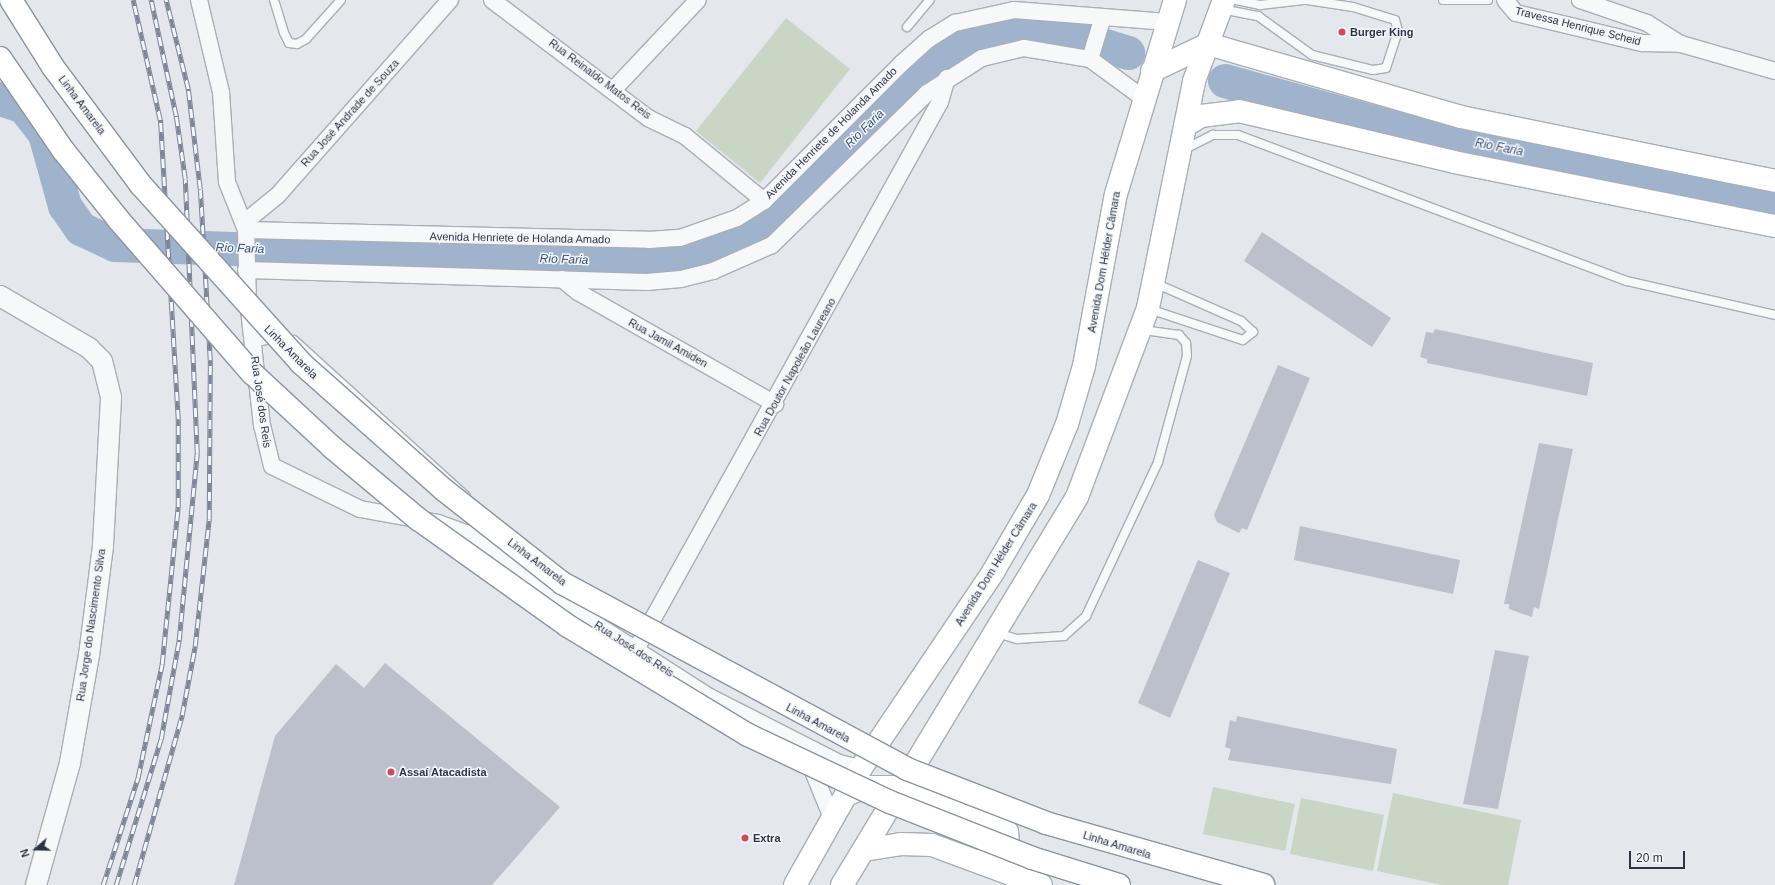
<!DOCTYPE html>
<html>
<head>
<meta charset="utf-8">
<style>
	body { margin:0 }
	#map { position:relative; width:1775px; height:885px; overflow:hidden; background:#e4e7ec; font-family:Helvetica,sans-serif }
	div>[style] { position:absolute }
	.green>* { inset:0; background:#c9d6c5 }
	.river>* { height:34px; margin:-17px; padding:0 17px; transform-origin:17px; border-radius:17px; background:#9fb4cc }
	.building>* { inset:0; background:#bbc0ca }
	.roads { filter:drop-shadow(1px 0 #a9aeb7) drop-shadow(-1px 0 #a9aeb7) drop-shadow(0 1px #a9aeb7) drop-shadow(0 -1px #a9aeb7) }
	.service>* { height:8px; margin:-4px; padding:0 4px; transform-origin:4px; border-radius:4px; background:#f7f8fa }
	.minor>* { height:16px; margin:-8px; padding:0 8px; transform-origin:8px; border-radius:8px; background:#f7f8fa }
	.tertiary>* { height:20px; margin:-10px; padding:0 10px; transform-origin:10px; border-radius:10px; background:#f7f8fa }
	.primary>* { height:22px; margin:-11px; padding:0 11px; transform-origin:11px; border-radius:11px; background:#fff }
	.motorway>* { height:22px; margin:-11px; padding:0 11px; transform-origin:11px; border-radius:11px; background:#fff }
	.rail>* { height:4.5px; margin-top:-2.25px; transform-origin:0; background:repeating-linear-gradient(90deg,#f4f6f9 0 9px,#7d8696 0 18px); box-sizing:border-box; border-block:1px solid #7d8696 }
	.bridges { filter:drop-shadow(1px 0 #8b94a3) drop-shadow(-1px 0 #8b94a3) drop-shadow(0 1px #8b94a3) drop-shadow(0 -1px #8b94a3) }
	.motorway-bridge>* { height:22px; margin:-11px; padding:0 11px; transform-origin:11px; border-radius:11px; background:#fff }
	.dots>* { width:11px; height:11px; translate:-50% -50%; box-sizing:border-box; border:2px solid #f4f6f9; border-radius:50% }
	span { translate:-50% -50%; white-space:nowrap; text-align:center; line-height:1.15; -webkit-text-stroke:3px #f4f6f9; paint-order:stroke }
	.street-label { font-size:11px; color:#2b3445 }
	.poi-label { font-size:11px; color:#2b3445; font-weight:700 }
	.left { translate:0 -50%; text-align:left }
	.water-label { font-size:12px; color:#34527a; font-style:italic }
	.north { position:absolute; left:16px; top:829px; width:40px; height:40px; -webkit-text-stroke:3px #f4f6f9; paint-order:stroke; rotate:250deg; font-size:11px; font-weight:700; line-height:16px; text-align:center; color:#2b3445 }
	.north::after { content:''; display:block; margin:auto; width:14px; height:18px; background:#2b3445; clip-path:polygon(50% 0,100% 100%,50% 72%,0 100%) }
	.scale { position:absolute; left:1629px; top:851px; width:56px; height:18px; box-sizing:border-box; border:2px solid #2b3445; border-top:0; padding-left:5px; font-size:12px; line-height:14px; white-space:nowrap; color:#2b3445; -webkit-text-stroke:3px #f4f6f9; paint-order:stroke }
</style>
</head>
<body>
<div id="map">
	<div class="green">
		<div style="clip-path:polygon(786px 18px,850px 69px,760px 183px,696px 131px)"></div>
		<div style="clip-path:polygon(1213px 787px,1295px 804px,1285px 851px,1203px 834px)"></div>
		<div style="clip-path:polygon(1393px 793px,1521px 820px,1508px 885px,1442px 885px,1377px 871px)"></div>
		<div style="clip-path:polygon(1301px 798px,1384px 815px,1373px 871px,1290px 854px)"></div>
	</div>
	<div class="river">
		<div style="left:1225px;top:81px;width:165px;rotate:15.5deg"></div>
		<div style="left:1384px;top:125px;width:399px;rotate:11.1deg"></div>
		<div style="left:0;top:99px;width:25px;rotate:18deg"></div>
		<div style="left:24px;top:107px;width:34px;rotate:52deg"></div>
		<div style="left:45px;top:134px;width:75px;rotate:74.5deg"></div>
		<div style="left:65px;top:206px;width:28px;rotate:55deg"></div>
		<div style="left:81px;top:229px;width:38px;rotate:25deg"></div>
		<div style="left:115px;top:245px;width:524px;rotate:1.97deg"></div>
		<div style="left:639px;top:263px;width:44px;rotate:-3.9deg"></div>
		<div style="left:683px;top:260px;width:49px;rotate:-17.7deg"></div>
		<div style="left:730px;top:245px;width:47px;rotate:-32deg"></div>
		<div style="left:770px;top:220px;width:228px;rotate:-43.8deg"></div>
		<div style="left:935px;top:62px;width:40px;rotate:-32deg"></div>
		<div style="left:969px;top:41px;width:39px;rotate:-15deg"></div>
		<div style="left:1007px;top:31px;width:43px;rotate:-2.7deg"></div>
		<div style="left:1050px;top:29px;width:82px;rotate:17.1deg"></div>
	</div>
	<div class="building">
		<div style="clip-path:polygon(1262px 232px,1391px 318px,1372px 347px,1244px 261px)"></div>
		<div style="clip-path:polygon(1435px 329px,1593px 363px,1587px 396px,1427px 363px,1427px 359px,1420px 357px,1426px 332px,1433px 333px)"></div>
		<div style="clip-path:polygon(1278px 365px,1310px 378px,1247px 530px,1242px 528px,1239px 533px,1217px 522px,1214px 515px)"></div>
		<div style="clip-path:polygon(1539px 443px,1573px 449px,1539px 609px,1534px 607px,1532px 617px,1509px 609px,1509px 604px,1504px 604px)"></div>
		<div style="clip-path:polygon(1300px 526px,1460px 560px,1453px 594px,1294px 560px)"></div>
		<div style="clip-path:polygon(1198px 560px,1230px 573px,1170px 718px,1138px 703px)"></div>
		<div style="clip-path:polygon(1495px 650px,1529px 656px,1498px 809px,1463px 804px)"></div>
		<div style="clip-path:polygon(385px 663px,560px 807px,492px 885px,234px 885px,275px 736px,336px 664px,364px 688px)"></div>
		<div style="clip-path:polygon(1237px 716px,1397px 749px,1391px 784px,1228px 760px,1231px 749px,1225px 747px,1230px 720px,1236px 722px)"></div>
	</div>
	<div class="roads">
		<div class="service">
			<div style="left:274px;top:0;width:34px;rotate:73deg"></div>
			<div style="left:284px;top:33px;width:11px;rotate:63deg"></div>
			<div style="left:289px;top:43px;width:8px;rotate:7deg"></div>
			<div style="left:297px;top:44px;width:10px;rotate:-29deg"></div>
			<div style="left:306px;top:39px;width:52px;rotate:-48.1deg"></div>
			<div style="left:1236px;top:0;width:25px;rotate:12deg"></div>
			<div style="left:1260px;top:5px;width:44px;rotate:-6.5deg"></div>
			<div style="left:1443px;top:0;width:45px"></div>
			<div style="left:1221px;top:9px;width:38px;rotate:11deg"></div>
			<div style="left:1258px;top:16px;width:67px;rotate:35.8deg"></div>
			<div style="left:1312px;top:55px;width:63px;rotate:13.8deg"></div>
			<div style="left:1373px;top:70px;width:13px;rotate:-9deg"></div>
			<div style="left:1386px;top:68px;width:39px;rotate:-72deg"></div>
			<div style="left:1398px;top:31px;width:11px;rotate:-105deg"></div>
			<div style="left:1395px;top:20px;width:44px;rotate:-162.8deg"></div>
			<div style="left:1353px;top:7px;width:48px;rotate:-171.5deg"></div>
			<div style="left:907px;top:27px;width:35px;rotate:-50deg"></div>
			<div style="left:1183px;top:150px;width:34px;rotate:-27deg"></div>
			<div style="left:1213px;top:135px;width:25px"></div>
			<div style="left:1238px;top:135px;width:415px;rotate:20.6deg"></div>
			<div style="left:1627px;top:281px;width:152px;rotate:12.9deg"></div>
			<div style="left:1149px;top:309px;width:99px;rotate:18.3deg"></div>
			<div style="left:1243px;top:340px;width:13px;rotate:-39deg"></div>
			<div style="left:1253px;top:332px;width:16px;rotate:-137deg"></div>
			<div style="left:1241px;top:321px;width:94px;rotate:-156.2deg"></div>
			<div style="left:294px;top:340px;width:232px;rotate:42.2deg"></div>
			<div style="left:253px;top:343px;width:23px;rotate:-13deg"></div>
			<div style="left:997px;top:633px;width:21px;rotate:17deg"></div>
			<div style="left:1017px;top:639px;width:47px;rotate:-3.7deg"></div>
			<div style="left:1064px;top:636px;width:30px;rotate:-42deg"></div>
			<div style="left:1086px;top:616px;width:170px;rotate:-64.9deg"></div>
			<div style="left:1158px;top:462px;width:110px;rotate:-74.7deg"></div>
			<div style="left:1187px;top:356px;width:13px;rotate:-94deg"></div>
			<div style="left:1186px;top:343px;width:11px;rotate:-131deg"></div>
			<div style="left:1179px;top:335px;width:37px;rotate:-172deg"></div>
		</div>
		<div class="minor">
			<div style="left:199px;top:0;width:95px;rotate:76.6deg"></div>
			<div style="left:221px;top:92px;width:90px;rotate:86.2deg"></div>
			<div style="left:227px;top:182px;width:52px;rotate:68.4deg"></div>
			<div style="left:246px;top:230px;width:71px;rotate:88.4deg"></div>
			<div style="left:248px;top:301px;width:125px;rotate:83.6deg"></div>
			<div style="left:262px;top:425px;width:42px;rotate:76.3deg"></div>
			<div style="left:272px;top:466px;width:98px;rotate:26deg"></div>
			<div style="left:360px;top:509px;width:79px;rotate:10.2deg"></div>
			<div style="left:438px;top:523px;width:30px;rotate:20deg"></div>
			<div style="left:466px;top:533px;width:116px;rotate:35.9deg"></div>
			<div style="left:560px;top:601px;width:176px;rotate:32.7deg"></div>
			<div style="left:708px;top:696px;width:147px;rotate:27.1deg"></div>
			<div style="left:839px;top:763px;width:23px;rotate:13deg"></div>
			<div style="left:492px;top:0;width:196px;rotate:37.1deg"></div>
			<div style="left:648px;top:118px;width:41px;rotate:25.9deg"></div>
			<div style="left:685px;top:136px;width:102px;rotate:39.4deg"></div>
			<div style="left:1505px;top:0;width:17px;rotate:50deg"></div>
			<div style="left:1516px;top:13px;width:130px;rotate:13.4deg"></div>
			<div style="left:1642px;top:43px;width:39px;rotate:1deg"></div>
			<div style="left:1681px;top:44px;width:98px;rotate:16deg"></div>
			<div style="left:1580px;top:0;width:71px;rotate:18.9deg"></div>
			<div style="left:1647px;top:23px;width:39px;rotate:32deg"></div>
			<div style="left:1090px;top:59px;width:41px;rotate:-72.9deg"></div>
			<div style="left:614px;top:89px;width:122px;rotate:-46.7deg"></div>
			<div style="left:245px;top:222px;width:43px;rotate:-39.3deg"></div>
			<div style="left:278px;top:195px;width:260px;rotate:-48.6deg"></div>
			<div style="left:246px;top:230px;width:403px;rotate:1.4deg"></div>
			<div style="left:649px;top:240px;width:31px;rotate:-4deg"></div>
			<div style="left:680px;top:238px;width:60px;rotate:-19.3deg"></div>
			<div style="left:737px;top:218px;width:32px;rotate:-32deg"></div>
			<div style="left:764px;top:201px;width:194px;rotate:-45deg"></div>
			<div style="left:901px;top:64px;width:38px;rotate:-42deg"></div>
			<div style="left:929px;top:39px;width:31px;rotate:-32deg"></div>
			<div style="left:955px;top:23px;width:60px;rotate:-12.4deg"></div>
			<div style="left:1014px;top:10px;width:154px;rotate:4.5deg"></div>
			<div style="left:246px;top:270px;width:401px;rotate:1.7deg"></div>
			<div style="left:647px;top:282px;width:34px;rotate:-5deg"></div>
			<div style="left:681px;top:279px;width:33px;rotate:-14deg"></div>
			<div style="left:713px;top:271px;width:64px;rotate:-23.8deg"></div>
			<div style="left:772px;top:245px;width:217px;rotate:-44.4deg"></div>
			<div style="left:927px;top:93px;width:65px;rotate:-32.5deg"></div>
			<div style="left:982px;top:58px;width:43px;rotate:-13.4deg"></div>
			<div style="left:1024px;top:48px;width:67px;rotate:9.5deg"></div>
			<div style="left:1090px;top:59px;width:66px;rotate:36.3deg"></div>
			<div style="left:562px;top:279px;width:21px;rotate:39deg"></div>
			<div style="left:578px;top:292px;width:227px;rotate:29.6deg"></div>
			<div style="left:635px;top:651px;width:628px;rotate:-60.95deg"></div>
			<div style="left:940px;top:102px;width:25px;rotate:-74deg"></div>
			<div style="left:808px;top:759px;width:64px;rotate:67.9deg"></div>
		</div>
		<div class="tertiary">
			<div style="left:0;top:296px;width:103px;rotate:30.3deg"></div>
			<div style="left:89px;top:348px;width:18px;rotate:45deg"></div>
			<div style="left:102px;top:361px;width:38px;rotate:76deg"></div>
			<div style="left:111px;top:398px;width:148px;rotate:93.1deg"></div>
			<div style="left:103px;top:546px;width:110px;rotate:97.3deg"></div>
			<div style="left:89px;top:655px;width:110px;rotate:100deg"></div>
			<div style="left:70px;top:763px;width:127px;rotate:105.6deg"></div>
		</div>
		<div class="primary">
			<div style="left:851px;top:793px;width:14px;rotate:-25deg"></div>
			<div style="left:864px;top:787px;width:36px"></div>
			<div style="left:900px;top:787px;width:106px;rotate:20.5deg"></div>
			<div style="left:999px;top:824px;width:11px;rotate:45deg"></div>
			<div style="left:1007px;top:832px;width:11px;rotate:85deg"></div>
			<div style="left:1008px;top:843px;width:22px;rotate:133deg"></div>
			<div style="left:993px;top:859px;width:17px;rotate:173deg"></div>
			<div style="left:795px;top:885px;width:134px;rotate:-60.6deg"></div>
			<div style="left:861px;top:768px;width:236px;rotate:-56deg"></div>
			<div style="left:993px;top:572px;width:89px;rotate:-59.7deg"></div>
			<div style="left:1038px;top:495px;width:77px;rotate:-67.8deg"></div>
			<div style="left:1067px;top:424px;width:60px;rotate:-73.7deg"></div>
			<div style="left:1084px;top:366px;width:175px;rotate:-79.5deg"></div>
			<div style="left:1116px;top:194px;width:203px;rotate:-73.1deg"></div>
			<div style="left:842px;top:885px;width:454px;rotate:-58.8deg"></div>
			<div style="left:1077px;top:497px;width:202px;rotate:-69.4deg"></div>
			<div style="left:1148px;top:308px;width:232px;rotate:-78.5deg"></div>
			<div style="left:1194px;top:81px;width:86px;rotate:-69.7deg"></div>
		</div>
		<div class="motorway">
			<div style="left:1152px;top:71px;width:62px;rotate:-25.7deg"></div>
			<div style="left:1208px;top:44px;width:263px;rotate:16.1deg"></div>
			<div style="left:1461px;top:117px;width:320px;rotate:11.5deg"></div>
			<div style="left:1185px;top:126px;width:19px;rotate:-32deg"></div>
			<div style="left:1201px;top:116px;width:38px;rotate:-7deg"></div>
			<div style="left:1239px;top:111px;width:221px;rotate:13.3deg"></div>
			<div style="left:1454px;top:162px;width:327px;rotate:11.3deg"></div>
			<div style="left:864px;top:850px;width:37px;rotate:-9deg"></div>
			<div style="left:901px;top:844px;width:31px;rotate:2deg"></div>
			<div style="left:932px;top:845px;width:116px;rotate:20.2deg"></div>
		</div>
	</div>
	<div class="rail">
		<div style="left:103px;top:885px;width:114px;rotate:-72deg"></div>
		<div style="left:138px;top:777px;width:116px;rotate:-78deg"></div>
		<div style="left:162px;top:664px;width:158px;rotate:-84.2deg"></div>
		<div style="left:178px;top:507px;width:88px;rotate:-90deg"></div>
		<div style="left:178px;top:419px;width:300px;rotate:-93.4deg"></div>
		<div style="left:160px;top:120px;width:123px;rotate:-102.7deg"></div>
		<div style="left:116px;top:885px;width:153px;rotate:-72.9deg"></div>
		<div style="left:161px;top:739px;width:101px;rotate:-79.7deg"></div>
		<div style="left:179px;top:640px;width:188px;rotate:-84.5deg"></div>
		<div style="left:197px;top:453px;width:274px;rotate:-92.5deg"></div>
		<div style="left:185px;top:179px;width:64px;rotate:-98.1deg"></div>
		<div style="left:176px;top:116px;width:119px;rotate:-102.2deg"></div>
		<div style="left:134px;top:885px;width:177px;rotate:-74.2deg"></div>
		<div style="left:182px;top:715px;width:70px;rotate:-79.3deg"></div>
		<div style="left:195px;top:646px;width:128px;rotate:-83.7deg"></div>
		<div style="left:209px;top:519px;width:159px;rotate:-89.6deg"></div>
		<div style="left:210px;top:360px;width:171px;rotate:-93.3deg"></div>
		<div style="left:200px;top:189px;width:101px;rotate:-96.8deg"></div>
		<div style="left:188px;top:89px;width:92px;rotate:-103.9deg"></div>
	</div>
	<div class="bridges">
		<div class="motorway-bridge">
			<div style="left:11px;top:0;width:79px;rotate:57.9deg"></div>
			<div style="left:53px;top:67px;width:147px;rotate:53.3deg"></div>
			<div style="left:141px;top:185px;width:239px;rotate:48deg"></div>
			<div style="left:301px;top:363px;width:191px;rotate:41.6deg"></div>
			<div style="left:444px;top:490px;width:150px;rotate:38.2deg"></div>
			<div style="left:562px;top:583px;width:392px;rotate:28.3deg"></div>
			<div style="left:907px;top:769px;width:149px;rotate:21.2deg"></div>
			<div style="left:1046px;top:823px;width:226px;rotate:15.9deg"></div>
			<div style="left:0;top:58px;width:112px;rotate:55.6deg"></div>
			<div style="left:63px;top:150px;width:88px;rotate:51.4deg"></div>
			<div style="left:118px;top:219px;width:204px;rotate:49deg"></div>
			<div style="left:252px;top:373px;width:110px;rotate:42.8deg"></div>
			<div style="left:333px;top:448px;width:111px;rotate:39.9deg"></div>
			<div style="left:418px;top:519px;width:184px;rotate:35.5deg"></div>
			<div style="left:568px;top:626px;width:210px;rotate:31.2deg"></div>
			<div style="left:748px;top:735px;width:157px;rotate:25.3deg"></div>
			<div style="left:890px;top:802px;width:153px;rotate:21.5deg"></div>
			<div style="left:1032px;top:858px;width:91px;rotate:17.2deg"></div>
		</div>
	</div>
	<div class="dots">
		<div style="left:1342px;top:32px;background:#d1495b"></div>
		<div style="left:391px;top:772px;background:#d1495b"></div>
		<div style="left:745px;top:838px;background:#d1495b"></div>
	</div>
	<div class="street-label">
		<span style="left:1578px;top:26px;rotate:14deg">Travessa Henrique Scheid</span>
		<span style="left:600px;top:79px;rotate:37deg">Rua Reinaldo Matos Reis</span>
		<span style="left:82px;top:105px;rotate:53deg">Linha Amarela</span>
		<span style="left:350px;top:113px;rotate:-48deg">Rua José Andrade de Souza</span>
		<span style="left:831px;top:133px;rotate:-45deg">Avenida Henriete de Holanda Amado</span>
		<span style="left:520px;top:238px;rotate:1deg">Avenida Henriete de Holanda Amado</span>
		<span style="left:1104px;top:262px;rotate:-80deg">Avenida Dom Hélder Câmara</span>
		<span style="left:668px;top:343px;rotate:29deg">Rua Jamil Amiden</span>
		<span style="left:291px;top:352px;rotate:45deg">Linha Amarela</span>
		<span style="left:795px;top:367px;rotate:-61deg">Rua Doutor Napoleão Laureano</span>
		<span style="left:261px;top:402px;rotate:82deg">Rua José dos Reis</span>
		<span style="left:537px;top:562px;rotate:37deg">Linha Amarela</span>
		<span style="left:996px;top:564px;rotate:-58deg">Avenida Dom Hélder Câmara</span>
		<span style="left:91px;top:625px;rotate:-82deg">Rua Jorge do Nascimento Silva</span>
		<span style="left:634px;top:649px;rotate:33deg">Rua José dos Reis</span>
		<span style="left:818px;top:723px;rotate:28deg">Linha Amarela</span>
		<span style="left:1117px;top:845px;rotate:17deg">Linha Amarela</span>
	</div>
	<div class="poi-label">
		<span class="left" style="left:1350px;top:32px">Burger King</span>
		<span class="left" style="left:399px;top:772px">Assaí Atacadista</span>
		<span class="left" style="left:753px;top:838px">Extra</span>
	</div>
	<div class="water-label">
		<span style="left:865px;top:129px;rotate:-44deg">Rio Faria</span>
		<span style="left:1499px;top:148px;rotate:11deg">Rio Faria</span>
		<span style="left:240px;top:249px;rotate:2deg">Rio Faria</span>
		<span style="left:564px;top:260px;rotate:2deg">Rio Faria</span>
	</div>
	<div class="north">N</div>
	<div class="scale">20 m</div>
</div>
</body>
</html>
